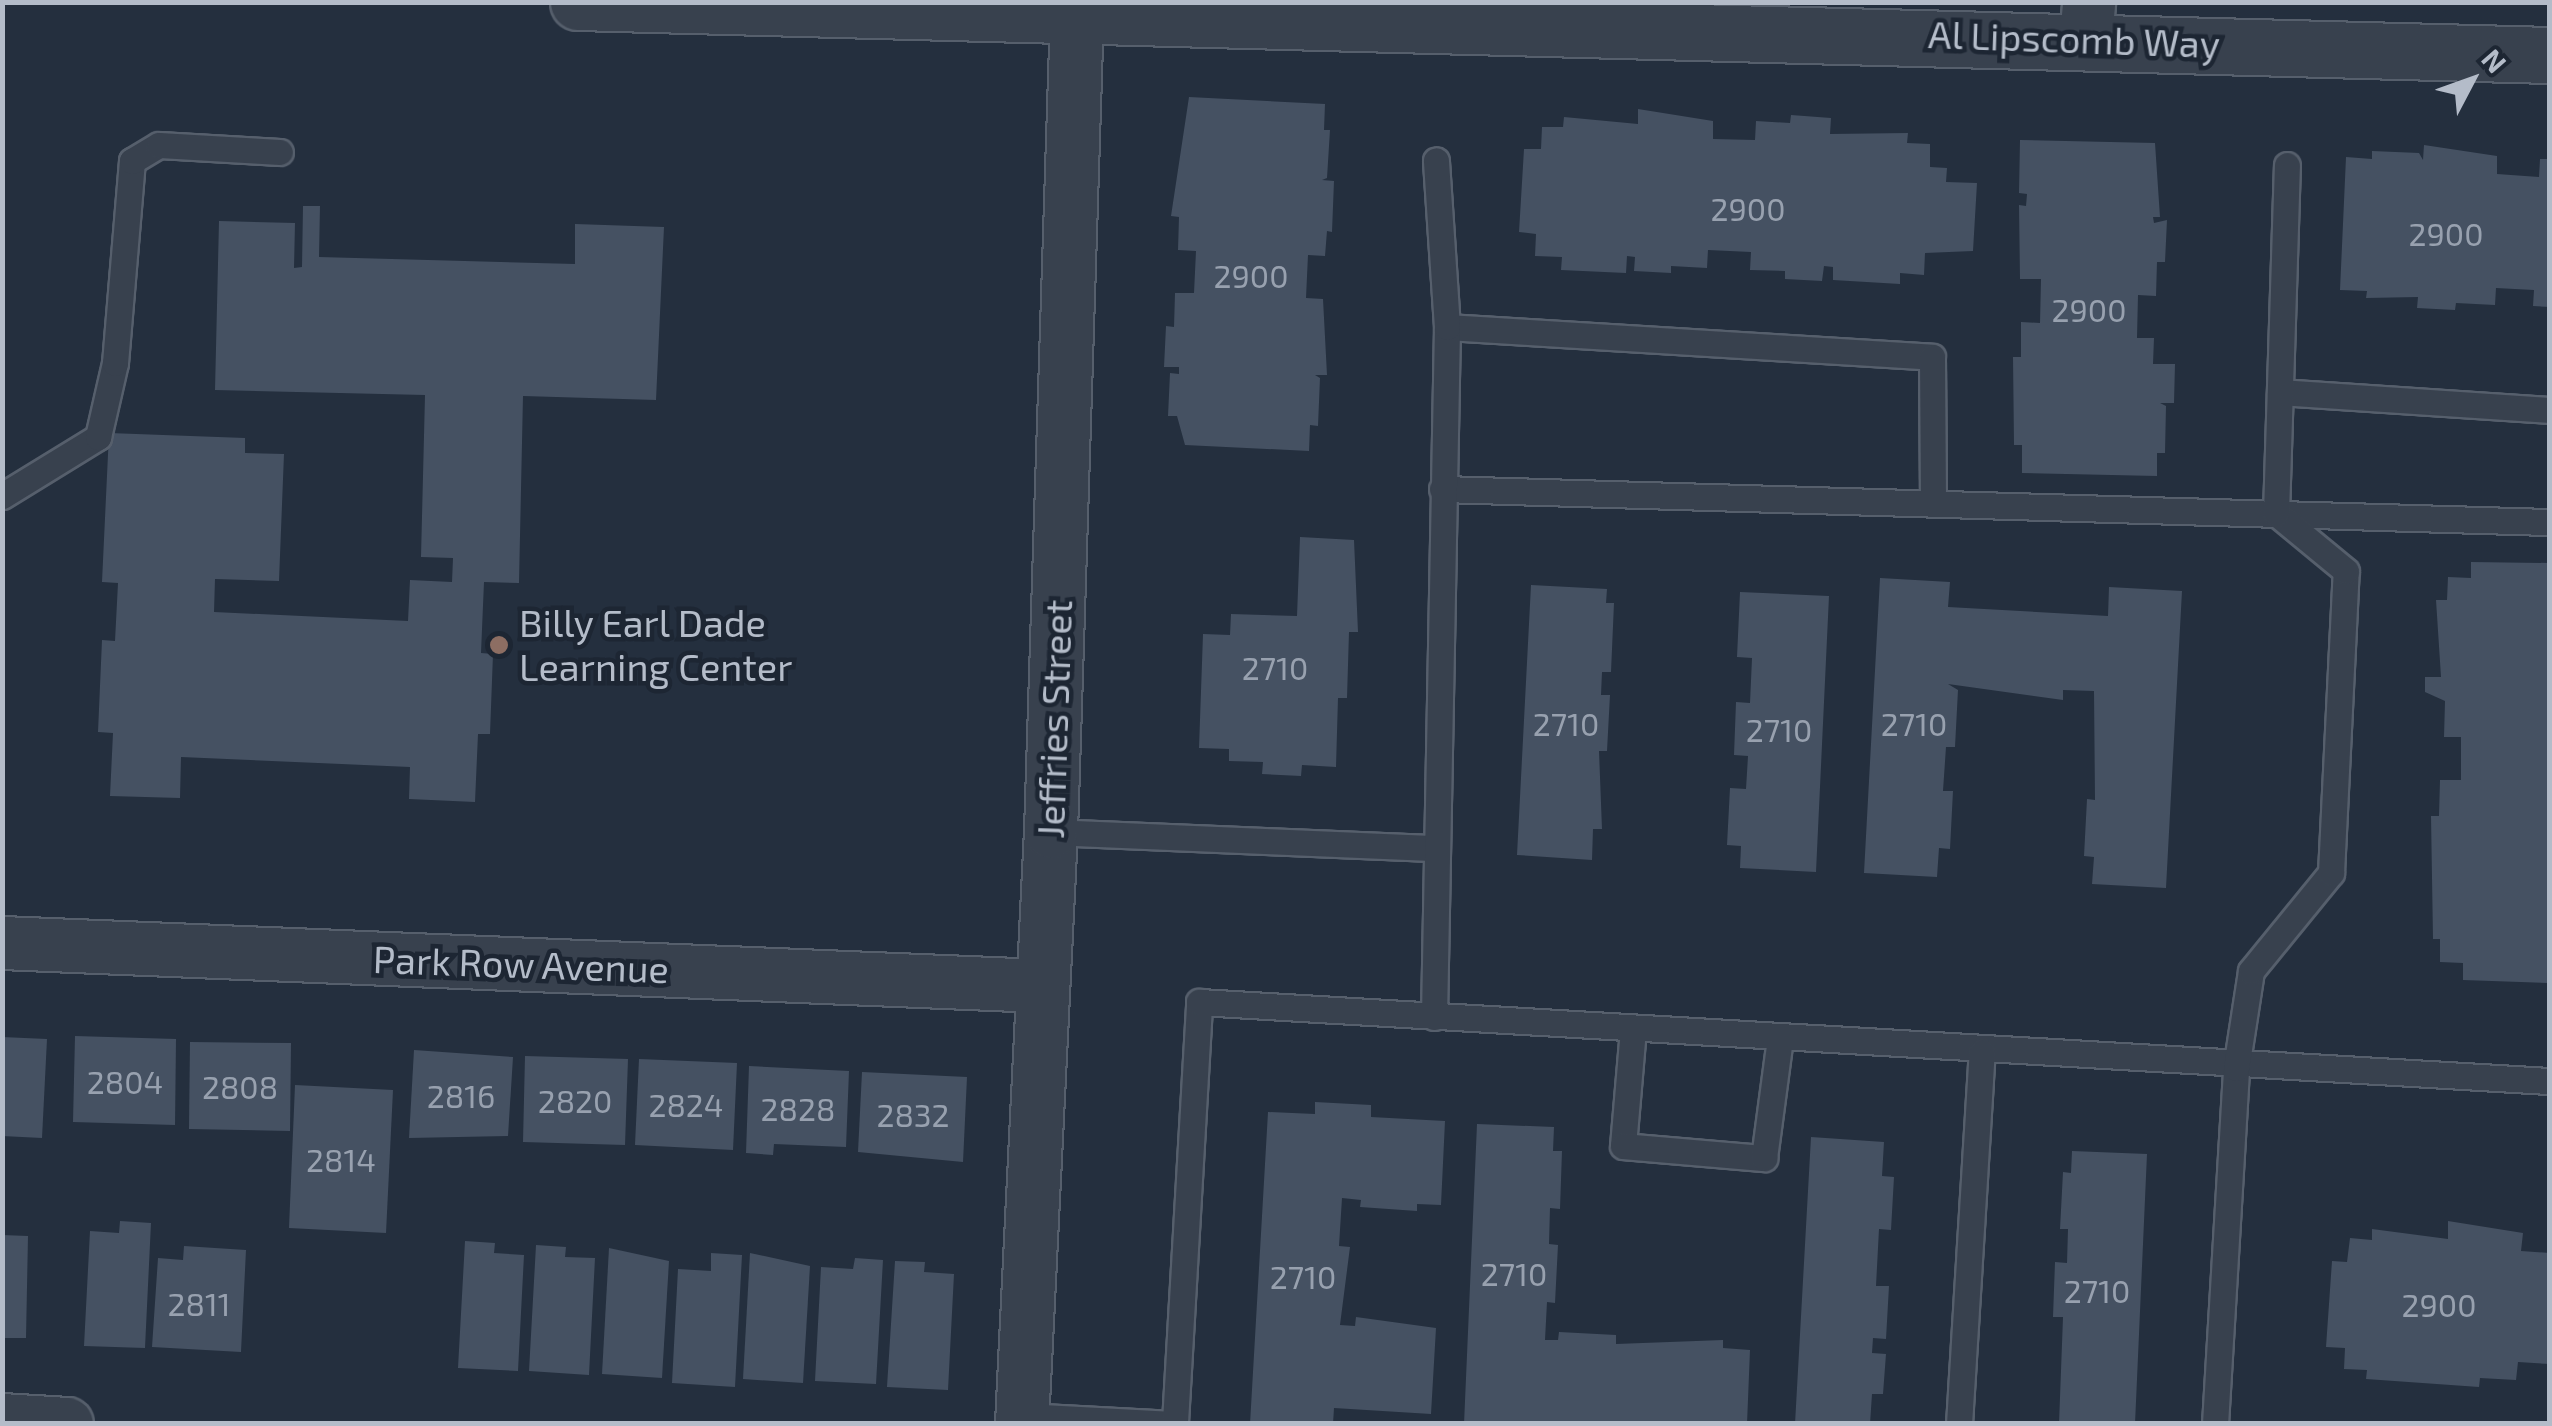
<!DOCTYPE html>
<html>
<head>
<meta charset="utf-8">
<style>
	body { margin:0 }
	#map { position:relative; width:2552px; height:1426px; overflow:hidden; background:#242f3e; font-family:"Exo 2",sans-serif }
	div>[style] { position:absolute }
	.building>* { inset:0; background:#455162 }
	.roads { filter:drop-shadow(2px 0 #565f6c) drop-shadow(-2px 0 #565f6c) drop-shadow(0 2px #565f6c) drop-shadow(0 -2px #565f6c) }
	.service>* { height:25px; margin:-12.5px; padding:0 12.5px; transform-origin:12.5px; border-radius:12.5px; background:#38414e }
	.minor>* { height:52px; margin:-26px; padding:0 26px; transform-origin:26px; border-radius:26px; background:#38414e }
	.tertiary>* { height:55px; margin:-27.5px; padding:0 27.5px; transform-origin:27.5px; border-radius:27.5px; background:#38414e }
	.dots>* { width:28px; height:28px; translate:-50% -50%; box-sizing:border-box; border:5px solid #1d2633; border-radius:50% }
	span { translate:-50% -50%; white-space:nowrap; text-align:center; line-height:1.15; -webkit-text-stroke:9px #1d2633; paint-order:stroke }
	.number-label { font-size:32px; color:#98a1af }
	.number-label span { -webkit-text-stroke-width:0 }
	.street-label { font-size:38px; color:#b4bcc9 }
	.poi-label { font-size:38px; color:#b4bcc9 }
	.left { translate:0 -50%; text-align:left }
	.frame { position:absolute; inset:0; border:5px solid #b4bcc9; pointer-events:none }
	.north { position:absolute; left:2422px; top:30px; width:100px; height:100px; -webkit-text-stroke:8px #1d2633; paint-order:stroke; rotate:49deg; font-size:28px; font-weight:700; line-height:40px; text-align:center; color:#b4bcc9 }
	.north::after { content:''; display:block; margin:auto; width:35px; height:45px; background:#b4bcc9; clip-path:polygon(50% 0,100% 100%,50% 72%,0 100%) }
</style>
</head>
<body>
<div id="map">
	<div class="building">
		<div style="clip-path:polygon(1189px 97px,1325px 104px,1324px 130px,1330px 130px,1327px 178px,1322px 180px,1334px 181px,1332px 232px,1327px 231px,1325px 256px,1308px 255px,1306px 298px,1323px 299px,1327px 375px,1315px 375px,1320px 378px,1318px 426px,1310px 425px,1309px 451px,1185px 445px,1177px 416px,1168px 416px,1170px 373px,1179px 374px,1179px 367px,1164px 367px,1166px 326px,1174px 327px,1175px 293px,1194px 293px,1196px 251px,1178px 250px,1179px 217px,1171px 216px)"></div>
		<div style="clip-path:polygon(1638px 109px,1713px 121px,1713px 139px,1755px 140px,1756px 121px,1790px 123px,1791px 115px,1831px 118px,1830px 134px,1908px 133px,1907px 143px,1930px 144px,1930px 167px,1947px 168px,1946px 182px,1977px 183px,1973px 251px,1925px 253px,1924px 275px,1900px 273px,1900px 284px,1833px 280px,1833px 267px,1824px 266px,1822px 281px,1785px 279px,1785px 271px,1750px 270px,1751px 252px,1708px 250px,1707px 268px,1671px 266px,1671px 273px,1634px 271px,1635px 257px,1627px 256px,1626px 273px,1561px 270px,1562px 257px,1535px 256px,1536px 234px,1519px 232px,1524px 149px,1541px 149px,1542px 127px,1563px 127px,1564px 117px,1638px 124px)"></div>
		<div style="clip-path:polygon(2020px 140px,2155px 143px,2160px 217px,2153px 217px,2154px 223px,2167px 220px,2165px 262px,2157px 262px,2156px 296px,2138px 295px,2137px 338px,2154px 338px,2153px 364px,2175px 364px,2174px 403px,2160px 403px,2166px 406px,2165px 453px,2157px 453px,2157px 476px,2022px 473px,2022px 445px,2014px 445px,2013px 357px,2021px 357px,2021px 322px,2040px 323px,2041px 279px,2020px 279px,2019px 205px,2026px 206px,2027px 194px,2019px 193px)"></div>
		<div style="clip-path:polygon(2424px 145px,2497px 156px,2497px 174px,2539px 177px,2540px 159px,2550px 159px,2550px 307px,2533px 306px,2534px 290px,2496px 288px,2495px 305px,2456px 303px,2455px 310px,2417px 308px,2418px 297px,2366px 298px,2367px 291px,2340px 290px,2346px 157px,2372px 159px,2372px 151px,2419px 153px,2423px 160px)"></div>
		<div style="clip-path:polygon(303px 206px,320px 206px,319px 257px,575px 264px,575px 224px,664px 227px,656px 400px,523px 396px,519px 583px,484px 582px,481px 653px,493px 654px,490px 734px,478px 734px,475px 802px,409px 799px,410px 767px,181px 757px,180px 798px,110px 796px,113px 733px,98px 732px,102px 640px,115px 641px,118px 583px,102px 582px,109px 433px,245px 438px,245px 453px,284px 454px,279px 581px,215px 579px,214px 612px,408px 621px,410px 580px,452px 582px,453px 558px,421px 557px,425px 395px,215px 390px,219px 221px,295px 223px,294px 268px,302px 267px)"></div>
		<div style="clip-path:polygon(1300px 537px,1354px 540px,1358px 632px,1349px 632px,1347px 698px,1338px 698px,1336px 767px,1302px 765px,1301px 776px,1262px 774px,1263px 762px,1229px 761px,1229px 749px,1199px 748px,1203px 634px,1230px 635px,1231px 614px,1297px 616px)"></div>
		<div style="clip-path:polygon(2471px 562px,2550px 563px,2548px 983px,2463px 980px,2463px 963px,2440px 962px,2440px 939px,2433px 939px,2431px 816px,2439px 816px,2440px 780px,2461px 780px,2461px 737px,2444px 737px,2445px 701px,2425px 692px,2425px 677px,2441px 677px,2436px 600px,2447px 600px,2448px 577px,2471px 578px)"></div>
		<div style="clip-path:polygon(1880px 578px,1950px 582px,1948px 607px,2108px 616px,2109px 587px,2182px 591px,2166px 888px,2092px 884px,2094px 857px,2084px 856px,2087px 799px,2095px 800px,2094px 691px,2063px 690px,2063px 700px,1948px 684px,1958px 690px,1955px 747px,1946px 747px,1943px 791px,1953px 791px,1950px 849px,1939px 848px,1937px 877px,1864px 873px)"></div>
		<div style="clip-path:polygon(1531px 585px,1607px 589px,1606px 603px,1614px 603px,1611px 672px,1602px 672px,1601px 695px,1610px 695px,1607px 751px,1599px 751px,1602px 829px,1593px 829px,1592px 860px,1517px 855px)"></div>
		<div style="clip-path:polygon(1740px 592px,1829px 596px,1816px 872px,1740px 868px,1741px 846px,1727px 845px,1730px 788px,1746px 789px,1748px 756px,1734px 755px,1736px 702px,1750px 703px,1752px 658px,1737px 657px)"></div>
		<div style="clip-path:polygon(75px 1036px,176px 1039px,175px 1125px,73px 1122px)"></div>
		<div style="clip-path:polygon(2px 1037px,47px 1039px,42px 1138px,2px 1136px)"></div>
		<div style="clip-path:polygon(190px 1042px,291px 1043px,290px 1131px,189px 1129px)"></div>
		<div style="clip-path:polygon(414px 1050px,513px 1057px,508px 1136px,409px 1138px)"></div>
		<div style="clip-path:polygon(525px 1056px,628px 1059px,625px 1145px,523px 1142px)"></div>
		<div style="clip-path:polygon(639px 1059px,737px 1063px,733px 1150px,635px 1145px)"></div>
		<div style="clip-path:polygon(749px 1066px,849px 1071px,846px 1147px,774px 1144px,773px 1155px,746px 1153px)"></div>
		<div style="clip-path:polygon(862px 1072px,967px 1077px,963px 1162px,858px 1152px)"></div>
		<div style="clip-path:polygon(295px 1085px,393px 1090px,386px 1233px,289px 1228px)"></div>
		<div style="clip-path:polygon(1315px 1102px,1371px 1105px,1371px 1117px,1445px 1121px,1441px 1205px,1417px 1204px,1417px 1211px,1360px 1207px,1361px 1200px,1342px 1198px,1339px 1246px,1350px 1247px,1340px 1325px,1355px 1326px,1356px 1317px,1436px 1328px,1431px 1414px,1334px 1408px,1333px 1424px,1250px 1424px,1268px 1112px,1315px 1114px)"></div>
		<div style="clip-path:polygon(1477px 1124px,1554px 1127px,1553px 1151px,1562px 1151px,1560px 1209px,1550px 1208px,1549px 1244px,1558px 1245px,1555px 1303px,1547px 1302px,1545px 1340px,1558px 1340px,1559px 1332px,1616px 1335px,1616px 1344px,1723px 1340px,1723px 1348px,1750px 1350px,1747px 1424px,1464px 1424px)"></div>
		<div style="clip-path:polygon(1811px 1137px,1884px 1142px,1882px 1176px,1894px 1177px,1891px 1230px,1879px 1229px,1876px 1286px,1889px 1286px,1886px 1339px,1873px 1338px,1872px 1353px,1886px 1354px,1883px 1394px,1872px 1394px,1870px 1424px,1795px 1424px)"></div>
		<div style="clip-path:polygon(2072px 1151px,2147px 1154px,2135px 1424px,2059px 1424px,2063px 1317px,2053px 1317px,2055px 1262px,2067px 1263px,2068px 1229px,2060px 1229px,2063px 1172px,2071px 1173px)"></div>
		<div style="clip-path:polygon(120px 1221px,151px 1223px,145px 1348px,84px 1346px,90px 1231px,119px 1233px)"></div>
		<div style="clip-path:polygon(2448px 1221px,2523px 1233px,2521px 1251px,2550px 1253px,2550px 1364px,2518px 1362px,2516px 1380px,2480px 1378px,2479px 1387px,2366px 1379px,2367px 1370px,2344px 1369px,2345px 1348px,2326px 1347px,2332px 1261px,2347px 1262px,2350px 1238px,2372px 1240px,2372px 1229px,2448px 1239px)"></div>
		<div style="clip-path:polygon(2px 1235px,28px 1236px,26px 1338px,2px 1338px)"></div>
		<div style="clip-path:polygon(465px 1241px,495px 1243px,494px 1253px,524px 1255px,518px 1371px,458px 1368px)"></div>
		<div style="clip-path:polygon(536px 1245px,566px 1247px,565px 1257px,595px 1258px,589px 1375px,529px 1371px)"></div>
		<div style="clip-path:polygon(184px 1246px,246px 1250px,241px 1352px,152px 1347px,158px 1258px,183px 1260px)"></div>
		<div style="clip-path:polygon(609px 1248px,669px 1261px,662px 1378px,602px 1374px)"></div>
		<div style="clip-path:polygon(711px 1253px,742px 1255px,735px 1387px,672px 1383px,678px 1269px,711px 1271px)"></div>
		<div style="clip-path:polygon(750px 1253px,810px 1266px,803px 1383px,743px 1379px)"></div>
		<div style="clip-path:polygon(855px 1258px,883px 1260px,876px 1384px,815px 1381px,821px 1267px,853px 1269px)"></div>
		<div style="clip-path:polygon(895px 1261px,925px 1262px,924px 1272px,954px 1274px,948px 1390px,887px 1387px)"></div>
	</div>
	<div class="roads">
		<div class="service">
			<div style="left:1447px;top:327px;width:486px;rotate:3.5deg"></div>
			<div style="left:1932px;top:357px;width:146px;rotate:89.6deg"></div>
			<div style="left:2280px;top:392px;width:271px;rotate:3.8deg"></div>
			<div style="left:1442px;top:489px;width:1108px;rotate:1.71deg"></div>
			<div style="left:2px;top:496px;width:113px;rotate:-31.6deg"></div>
			<div style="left:98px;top:437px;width:76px;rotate:-77.1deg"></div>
			<div style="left:115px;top:363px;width:203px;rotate:-85.2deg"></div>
			<div style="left:132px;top:161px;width:31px;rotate:-31deg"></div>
			<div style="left:159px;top:145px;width:121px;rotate:3.3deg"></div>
			<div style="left:1051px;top:832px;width:386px;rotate:2.4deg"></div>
			<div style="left:1434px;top:1017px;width:690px;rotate:-88.92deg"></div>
			<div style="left:1447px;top:327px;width:167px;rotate:-93.8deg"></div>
			<div style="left:1633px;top:1029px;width:117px;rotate:94.9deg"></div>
			<div style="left:1623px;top:1146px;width:142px;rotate:4.9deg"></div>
			<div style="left:1764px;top:1158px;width:121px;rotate:-82.4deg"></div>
			<div style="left:1022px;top:1416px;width:153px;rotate:3deg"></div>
			<div style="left:1175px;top:1422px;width:421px;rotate:-86.7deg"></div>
			<div style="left:1199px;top:1002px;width:1353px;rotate:3.35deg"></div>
			<div style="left:1959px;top:1424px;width:373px;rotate:-86.5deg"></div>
			<div style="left:2215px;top:1424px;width:357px;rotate:-86.6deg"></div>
			<div style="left:2236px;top:1068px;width:98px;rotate:-81.2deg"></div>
			<div style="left:2251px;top:971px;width:127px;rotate:-50.8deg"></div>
			<div style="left:2331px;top:873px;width:302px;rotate:-87.2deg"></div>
			<div style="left:2346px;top:571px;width:91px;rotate:-140.4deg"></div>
			<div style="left:2276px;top:513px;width:348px;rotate:-88.2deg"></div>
		</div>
		<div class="minor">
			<div style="left:2086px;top:39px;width:37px;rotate:-85deg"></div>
			<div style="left:2px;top:943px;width:1039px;rotate:2.37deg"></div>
			<div style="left:2px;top:1420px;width:65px;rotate:3.5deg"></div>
			<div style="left:1022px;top:1424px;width:593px;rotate:-87.2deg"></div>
			<div style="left:1051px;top:832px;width:818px;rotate:-88.18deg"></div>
		</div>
		<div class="tertiary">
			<div style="left:578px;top:2px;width:1973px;rotate:1.54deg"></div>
		</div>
	</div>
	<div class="dots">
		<div style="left:499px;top:645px;background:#8d6e63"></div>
	</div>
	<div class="number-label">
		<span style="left:1748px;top:208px">2900</span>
		<span style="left:2446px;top:233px">2900</span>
		<span style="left:1251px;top:275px">2900</span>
		<span style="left:2089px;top:309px">2900</span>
		<span style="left:1275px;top:667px">2710</span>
		<span style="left:1566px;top:723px">2710</span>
		<span style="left:1914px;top:723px">2710</span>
		<span style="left:1779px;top:729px">2710</span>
		<span style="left:125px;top:1081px">2804</span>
		<span style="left:240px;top:1086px">2808</span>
		<span style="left:461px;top:1095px">2816</span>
		<span style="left:575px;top:1100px">2820</span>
		<span style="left:686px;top:1104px">2824</span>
		<span style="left:798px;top:1108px">2828</span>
		<span style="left:913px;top:1114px">2832</span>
		<span style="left:341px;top:1159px">2814</span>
		<span style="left:1514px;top:1273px">2710</span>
		<span style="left:1303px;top:1276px">2710</span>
		<span style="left:2097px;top:1290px">2710</span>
		<span style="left:199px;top:1303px">2811</span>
		<span style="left:2439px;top:1304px">2900</span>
	</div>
	<div class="street-label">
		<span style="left:2074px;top:39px;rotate:2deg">Al Lipscomb Way</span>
		<span style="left:1054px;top:719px;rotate:-88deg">Jeffries Street</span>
		<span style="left:521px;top:964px;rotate:2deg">Park Row Avenue</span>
	</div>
	<div class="poi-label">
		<span class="left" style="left:519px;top:645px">Billy Earl Dade<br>Learning Center</span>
	</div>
	<div class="frame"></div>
	<div class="north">N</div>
</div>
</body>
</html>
